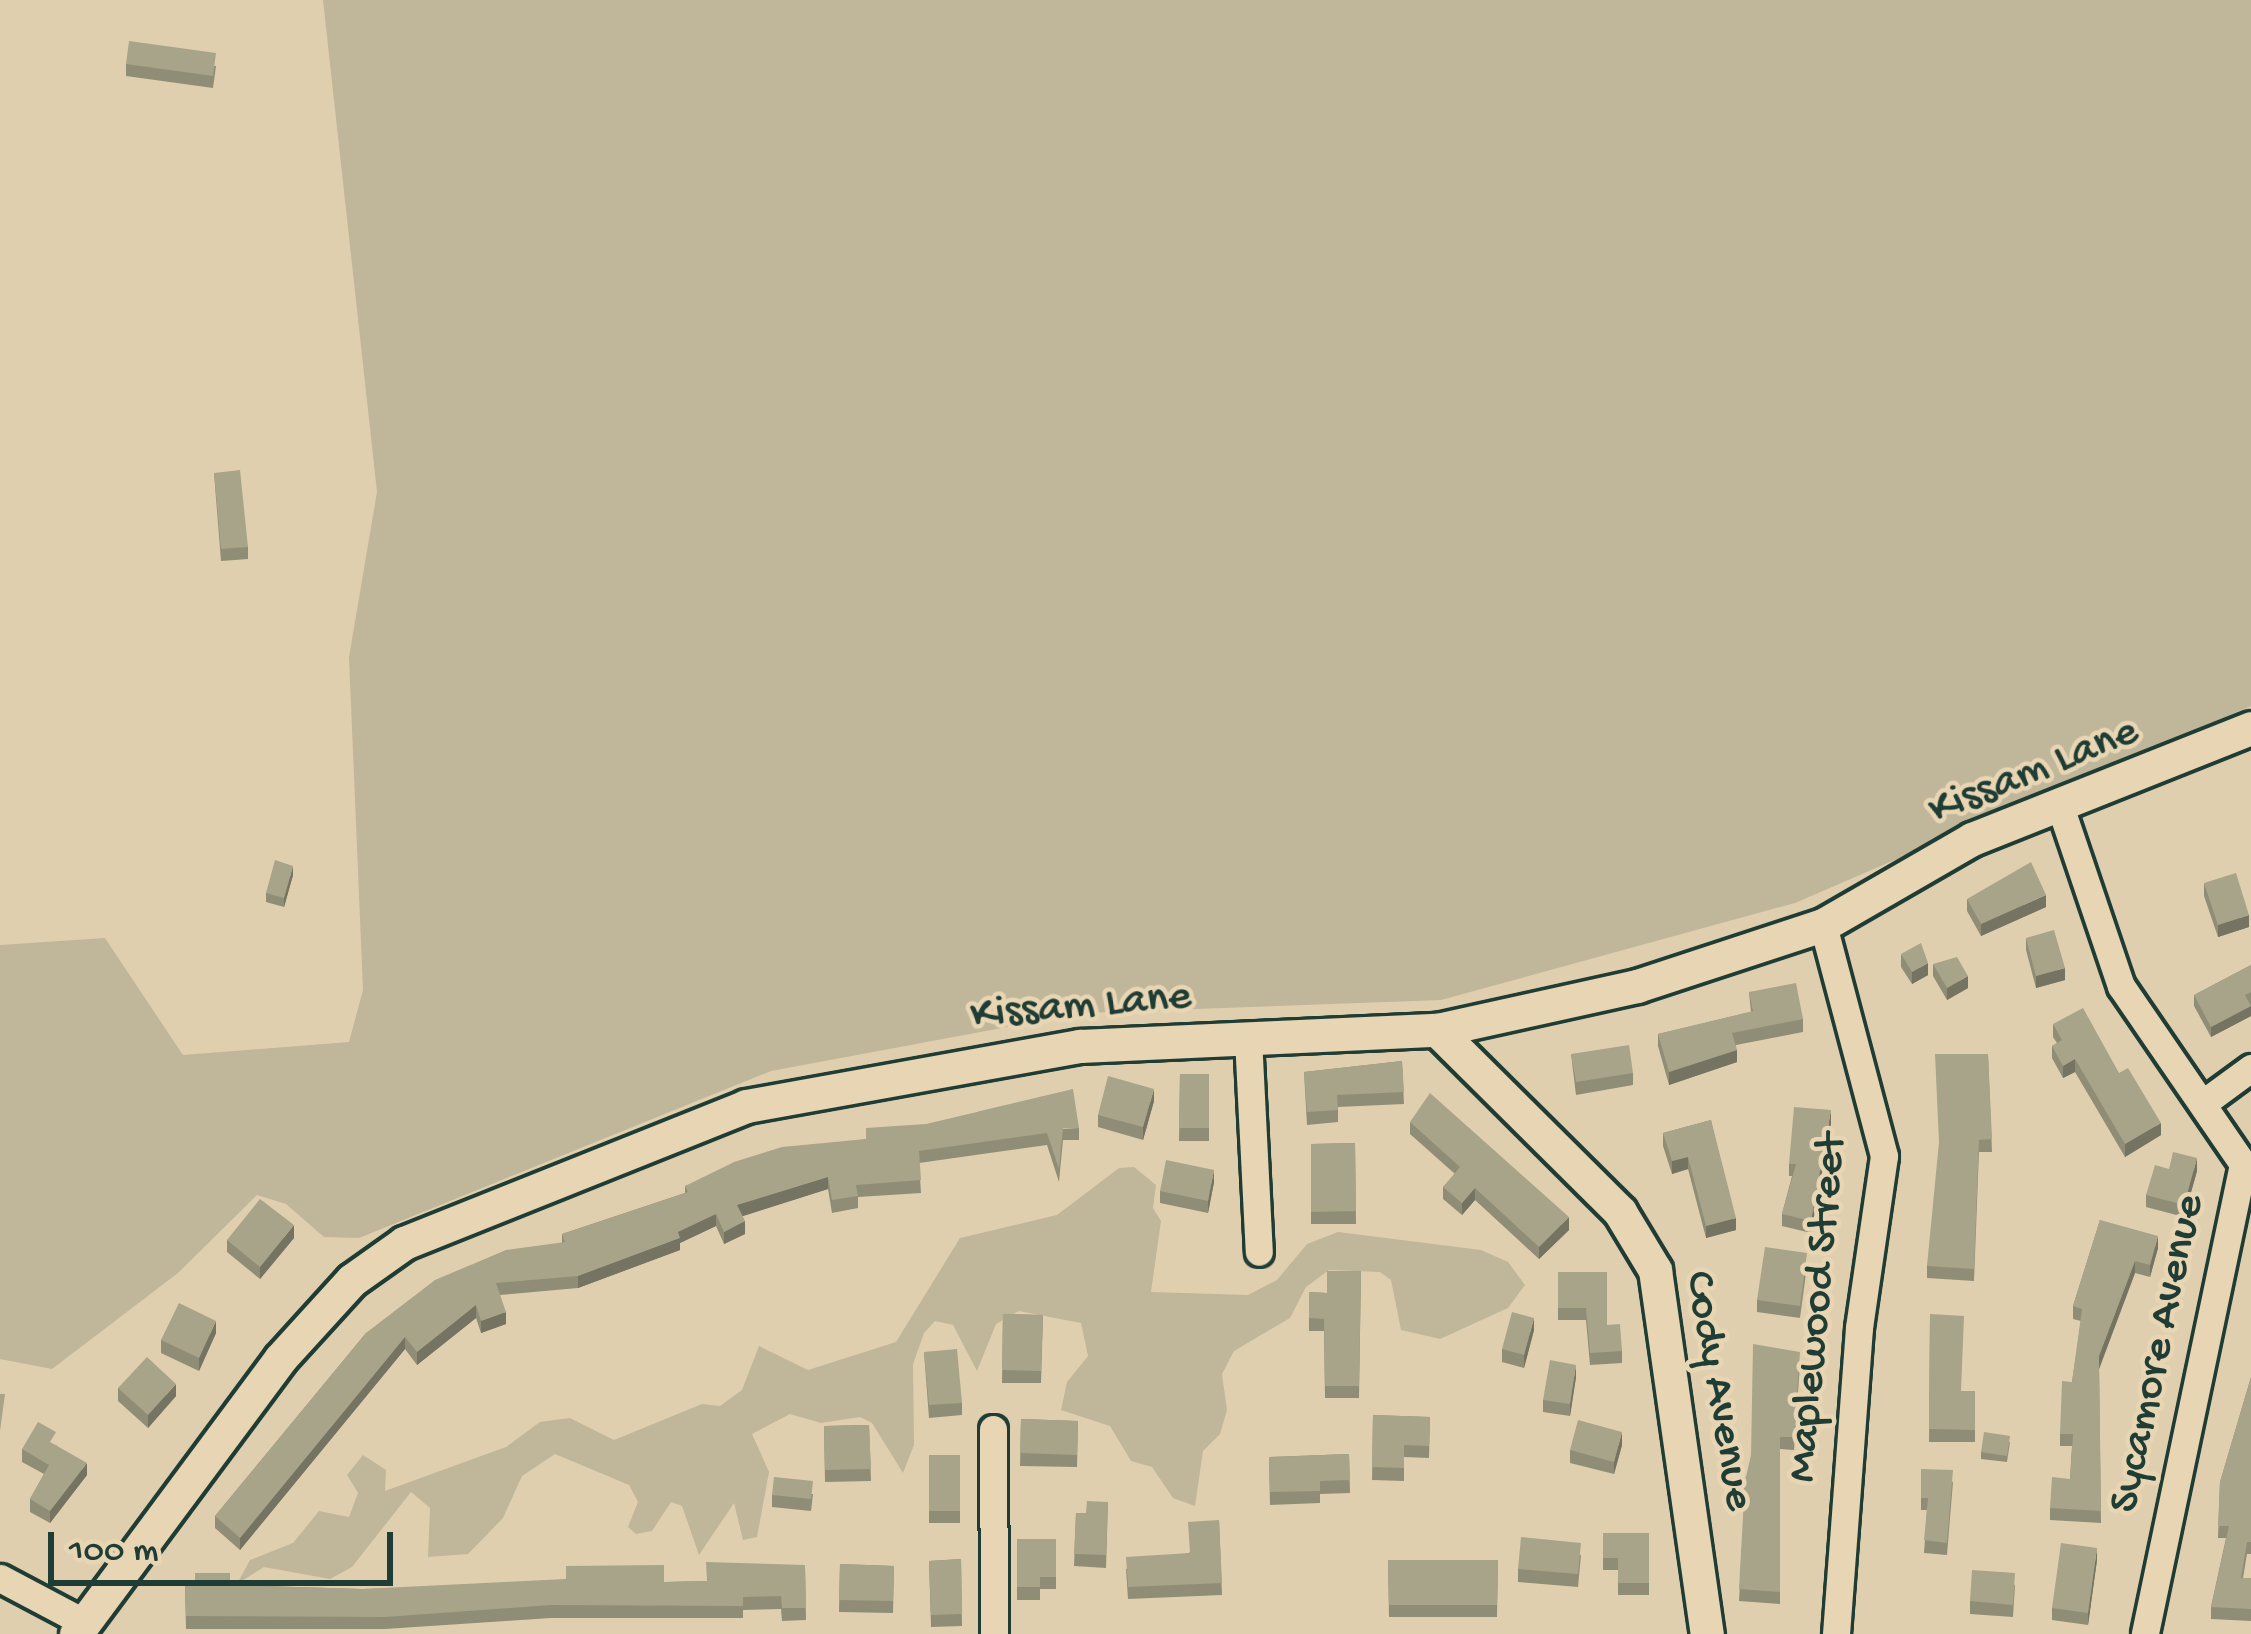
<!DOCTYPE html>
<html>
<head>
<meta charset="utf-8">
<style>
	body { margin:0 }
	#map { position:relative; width:2251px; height:1634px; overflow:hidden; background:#e0cfae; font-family:"Gochi Hand",sans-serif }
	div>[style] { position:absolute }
	.green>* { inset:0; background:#c0b69a }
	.roads { filter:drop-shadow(3px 0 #1f3d34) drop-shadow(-3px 0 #1f3d34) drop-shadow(0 3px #1f3d34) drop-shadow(0 -3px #1f3d34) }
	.minor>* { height:27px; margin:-13.5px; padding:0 13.5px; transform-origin:13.5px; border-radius:13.5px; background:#e8d5b3 }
	.tertiary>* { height:33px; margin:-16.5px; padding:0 16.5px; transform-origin:16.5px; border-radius:16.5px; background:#e8d5b3 }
	.wall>* { inset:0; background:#908d77 }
	.shaded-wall>* { inset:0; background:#757361 }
	.building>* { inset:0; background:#a7a48a }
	span { translate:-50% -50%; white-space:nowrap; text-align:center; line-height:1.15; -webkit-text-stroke:9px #e8d5b3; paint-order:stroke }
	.street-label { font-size:45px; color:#1f3d34 }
	.scale { position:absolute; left:48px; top:1532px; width:345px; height:54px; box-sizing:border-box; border:6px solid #1f3d34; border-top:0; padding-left:15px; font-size:36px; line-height:42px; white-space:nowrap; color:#1f3d34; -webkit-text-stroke:9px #e8d5b3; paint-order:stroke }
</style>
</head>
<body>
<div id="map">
	<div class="green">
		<div style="clip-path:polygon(323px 0,2251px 0,2251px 706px,1795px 903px,1441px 1000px,1083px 1013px,771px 1071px,359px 1238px,324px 1237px,286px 1204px,257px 1195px,178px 1273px,52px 1369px,0 1359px,0 945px,105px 938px,183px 1055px,349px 1042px,363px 990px,349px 657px,377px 492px)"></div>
		<div style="clip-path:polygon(1134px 1167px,1156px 1185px,1153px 1208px,1161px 1221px,1151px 1292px,1248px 1295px,1277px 1280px,1307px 1244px,1338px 1232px,1481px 1250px,1508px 1262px,1525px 1285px,1508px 1308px,1440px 1339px,1401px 1330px,1391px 1280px,1380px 1272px,1329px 1270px,1306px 1287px,1290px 1318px,1234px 1351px,1222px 1374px,1227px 1410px,1220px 1434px,1203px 1451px,1195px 1506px,1173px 1498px,1152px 1467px,1131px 1461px,1110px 1426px,1061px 1410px,1067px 1382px,1088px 1356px,1081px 1323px,1019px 1311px,996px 1324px,977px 1371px,953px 1325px,935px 1321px,924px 1333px,913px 1364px,914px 1445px,903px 1473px,872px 1423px,860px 1417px,821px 1423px,790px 1414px,752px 1434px,769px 1472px,757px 1537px,743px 1540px,734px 1503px,699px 1555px,682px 1506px,671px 1502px,652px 1531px,636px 1534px,628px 1527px,638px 1502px,629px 1485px,555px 1454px,522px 1476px,503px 1518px,468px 1554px,428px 1557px,430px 1508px,411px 1492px,352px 1567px,330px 1579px,264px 1567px,237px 1584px,250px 1560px,293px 1543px,319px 1511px,349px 1517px,358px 1493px,347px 1475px,363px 1455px,386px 1470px,385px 1491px,506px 1447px,540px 1422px,570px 1418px,614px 1440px,702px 1404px,720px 1406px,742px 1390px,759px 1346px,808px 1370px,896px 1342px,960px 1238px,1057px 1215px,1119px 1168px)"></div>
	</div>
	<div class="roads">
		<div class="minor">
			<div style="left:2060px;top:806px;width:190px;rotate:71.3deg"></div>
			<div style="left:2121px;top:986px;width:216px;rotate:55.6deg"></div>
			<div style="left:2243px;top:1164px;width:480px;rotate:101.8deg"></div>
			<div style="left:1823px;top:925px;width:239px;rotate:75.2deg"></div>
			<div style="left:1884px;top:1156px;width:174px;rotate:98.3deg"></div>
			<div style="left:1859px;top:1328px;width:307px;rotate:94.3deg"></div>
			<div style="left:1248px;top:1038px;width:214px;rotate:87.1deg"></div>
			<div style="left:2206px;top:1101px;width:56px;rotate:-36.3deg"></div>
			<div style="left:993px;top:1429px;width:205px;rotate:89.7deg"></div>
			<div style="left:0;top:1578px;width:96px;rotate:27.9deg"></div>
		</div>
		<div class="tertiary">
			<div style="left:1437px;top:1030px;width:258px;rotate:44.8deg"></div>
			<div style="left:1620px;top:1212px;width:68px;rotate:58.9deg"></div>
			<div style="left:1655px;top:1270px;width:368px;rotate:81.9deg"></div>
			<div style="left:76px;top:1634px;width:342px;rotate:-53.4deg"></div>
			<div style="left:280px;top:1359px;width:107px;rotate:-47.7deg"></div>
			<div style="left:352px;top:1280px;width:64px;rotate:-35.4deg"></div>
			<div style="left:404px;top:1243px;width:368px;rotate:-21.8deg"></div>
			<div style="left:746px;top:1106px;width:339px;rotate:-10.2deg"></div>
			<div style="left:1080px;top:1046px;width:357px;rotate:-2.6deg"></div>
			<div style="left:1437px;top:1030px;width:205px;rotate:-12.4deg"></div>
			<div style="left:1637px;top:986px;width:196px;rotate:-18.2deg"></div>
			<div style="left:1823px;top:925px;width:172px;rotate:-30deg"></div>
			<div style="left:1972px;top:839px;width:300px;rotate:-21.7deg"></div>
		</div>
	</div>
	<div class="wall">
		<div style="clip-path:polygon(126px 64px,216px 66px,213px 88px,126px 76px)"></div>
		<div style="clip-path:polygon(214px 473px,248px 547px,248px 559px,221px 561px)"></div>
		<div style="clip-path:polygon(293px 875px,284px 907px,266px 902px,266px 893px)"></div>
		<div style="clip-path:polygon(2204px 883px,2249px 927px,2218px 937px,2204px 896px)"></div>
		<div style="clip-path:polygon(1967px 899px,2046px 907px,1981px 936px,1967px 911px)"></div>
		<div style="clip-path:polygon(2026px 938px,2065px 980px,2036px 988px,2026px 950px)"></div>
		<div style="clip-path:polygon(1901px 954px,1928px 975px,1912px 984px,1901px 967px)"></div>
		<div style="clip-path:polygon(1933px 964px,1968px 988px,1947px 1000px,1933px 976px)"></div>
		<div style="clip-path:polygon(2251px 965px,2251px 1016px,2211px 1037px,2194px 1006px,2194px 995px)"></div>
		<div style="clip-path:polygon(1749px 992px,1803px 1019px,1803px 1032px,1736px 1045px,1737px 1062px,1669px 1085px,1658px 1046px,1658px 1034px,1751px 1012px)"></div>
		<div style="clip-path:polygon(2053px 1024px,2119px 1073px,2161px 1135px,2125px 1157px,2075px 1072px,2063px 1078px,2052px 1058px,2052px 1046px,2057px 1043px,2053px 1037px)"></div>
		<div style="clip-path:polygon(1571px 1054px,1633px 1073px,1633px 1085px,1576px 1095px)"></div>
		<div style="clip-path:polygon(1988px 1054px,1992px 1152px,1979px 1152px,1974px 1281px,1927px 1278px,1927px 1266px)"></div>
		<div style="clip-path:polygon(1402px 1061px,1404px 1104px,1338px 1107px,1338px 1122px,1307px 1125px,1304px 1072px)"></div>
		<div style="clip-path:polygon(1180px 1074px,1209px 1074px,1209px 1141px,1179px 1141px)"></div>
		<div style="clip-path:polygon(1154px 1101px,1143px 1140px,1098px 1127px,1098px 1115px)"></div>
		<div style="clip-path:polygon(1711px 1120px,1736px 1230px,1706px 1238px,1688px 1169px,1672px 1174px,1663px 1146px,1663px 1133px)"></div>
		<div style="clip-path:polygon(1410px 1122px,1569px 1230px,1539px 1259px,1475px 1200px,1462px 1215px,1443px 1199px,1443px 1187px,1455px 1174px,1410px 1134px)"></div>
		<div style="clip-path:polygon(1831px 1123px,1811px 1233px,1782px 1226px,1782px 1214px,1792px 1176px,1789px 1176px,1789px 1164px)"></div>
		<div style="clip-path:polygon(1079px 1128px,1079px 1140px,1063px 1140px,1059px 1182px,1047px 1145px,919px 1163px,921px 1193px,858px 1197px,858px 1208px,832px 1213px,828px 1189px,742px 1216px,745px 1234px,724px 1244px,716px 1226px,680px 1243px,680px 1250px,578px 1288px,500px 1295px,506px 1324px,481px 1333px,476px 1318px,417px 1365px,405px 1349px,240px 1550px,215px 1528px,215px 1516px,366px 1333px,562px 1243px,562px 1234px,685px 1193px,685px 1186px,866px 1139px)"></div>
		<div style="clip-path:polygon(1355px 1143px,1356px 1224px,1311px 1224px,1311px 1144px)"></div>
		<div style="clip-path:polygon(2169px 1169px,2197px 1171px,2184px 1217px,2146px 1207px,2146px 1195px)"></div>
		<div style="clip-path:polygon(1214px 1182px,1208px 1213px,1160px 1203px,1160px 1191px)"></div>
		<div style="clip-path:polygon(2100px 1220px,2158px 1248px,2150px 1277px,2135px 1273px,2099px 1369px,2101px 1523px,2050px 1520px,2050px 1508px,2070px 1479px,2072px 1446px,2060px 1446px,2060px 1434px,2072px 1382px,2081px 1321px,2073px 1319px,2073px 1306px)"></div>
		<div style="clip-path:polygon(294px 1238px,260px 1279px,227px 1252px,227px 1240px)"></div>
		<div style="clip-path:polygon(1807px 1266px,1800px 1318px,1757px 1312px,1757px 1300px)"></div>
		<div style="clip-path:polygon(1361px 1271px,1359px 1398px,1325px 1398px,1324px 1331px,1309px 1331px,1309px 1292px,1327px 1293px)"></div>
		<div style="clip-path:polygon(1558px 1272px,1607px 1325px,1622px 1351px,1622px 1363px,1590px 1365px,1586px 1320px,1558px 1320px)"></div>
		<div style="clip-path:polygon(1003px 1314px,1043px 1315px,1041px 1383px,1002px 1383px)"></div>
		<div style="clip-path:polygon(1930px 1314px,1961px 1391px,1975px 1391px,1975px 1442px,1929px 1442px)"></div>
		<div style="clip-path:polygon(1534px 1330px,1524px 1368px,1502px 1362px,1502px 1349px)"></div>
		<div style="clip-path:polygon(216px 1333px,199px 1371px,161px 1353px,161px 1340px)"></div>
		<div style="clip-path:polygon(924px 1352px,962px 1403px,962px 1415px,929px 1418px)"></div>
		<div style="clip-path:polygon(1800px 1364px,1794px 1450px,1780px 1449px,1780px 1604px,1739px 1601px,1744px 1510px,1728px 1510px,1728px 1478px,1746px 1477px)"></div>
		<div style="clip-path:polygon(1576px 1377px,1570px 1416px,1543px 1412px,1543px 1400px)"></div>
		<div style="clip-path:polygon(2251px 1377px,2251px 1554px,2247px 1554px,2243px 1578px,2251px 1578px,2251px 1621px,2211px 1619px,2211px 1607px,2226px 1538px,2218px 1538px,2220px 1482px)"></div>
		<div style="clip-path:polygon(118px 1388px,176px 1396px,148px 1428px,118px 1401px)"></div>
		<div style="clip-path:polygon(1373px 1415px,1430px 1417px,1429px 1458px,1404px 1457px,1404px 1481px,1372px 1480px)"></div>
		<div style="clip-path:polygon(1021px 1419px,1078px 1421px,1077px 1467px,1020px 1466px)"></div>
		<div style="clip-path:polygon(869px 1425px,871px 1481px,825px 1482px,824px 1426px)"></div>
		<div style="clip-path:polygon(2010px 1442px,2007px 1462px,1981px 1459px,1981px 1452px)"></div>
		<div style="clip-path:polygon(56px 1445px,87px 1475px,50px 1523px,30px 1512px,30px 1499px,44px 1474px,22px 1462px,22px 1449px)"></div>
		<div style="clip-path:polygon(1622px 1445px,1614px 1474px,1570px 1463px,1570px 1450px)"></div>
		<div style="clip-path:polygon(1349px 1454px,1350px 1493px,1320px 1494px,1320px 1503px,1270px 1505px,1269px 1457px)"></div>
		<div style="clip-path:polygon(929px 1455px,960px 1455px,960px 1523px,929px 1523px)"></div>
		<div style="clip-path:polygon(1921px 1469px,1953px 1482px,1947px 1555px,1924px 1553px,1927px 1510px,1921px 1510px)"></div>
		<div style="clip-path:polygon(813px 1494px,811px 1511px,772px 1507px,772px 1495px)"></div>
		<div style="clip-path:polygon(1108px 1502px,1106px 1568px,1074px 1566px,1076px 1513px,1086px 1513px)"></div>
		<div style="clip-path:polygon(1219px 1520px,1222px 1595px,1128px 1599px,1126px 1569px,1189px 1553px)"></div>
		<div style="clip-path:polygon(1603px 1533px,1649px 1533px,1649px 1595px,1618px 1595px,1618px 1570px,1603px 1570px)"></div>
		<div style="clip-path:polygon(1017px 1539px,1056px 1539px,1056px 1589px,1040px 1589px,1040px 1600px,1017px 1600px)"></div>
		<div style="clip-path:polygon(1581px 1555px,1578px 1587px,1518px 1582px,1518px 1569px)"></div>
		<div style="clip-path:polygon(961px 1559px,962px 1626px,931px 1627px,929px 1561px)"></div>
		<div style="clip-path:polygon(1388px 1560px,1498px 1560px,1497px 1617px,1389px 1617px)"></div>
		<div style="clip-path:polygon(2097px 1560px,2088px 1625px,2052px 1620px,2052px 1608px)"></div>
		<div style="clip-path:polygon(840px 1564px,894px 1566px,893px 1613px,839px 1612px)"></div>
		<div style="clip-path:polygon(805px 1565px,806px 1620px,782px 1621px,781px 1609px,743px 1610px,743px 1618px,551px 1618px,385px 1629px,186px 1629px,185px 1586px,230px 1585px,362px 1589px,707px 1581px)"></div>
		<div style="clip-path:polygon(2015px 1585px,2013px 1617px,1970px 1614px,1970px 1601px)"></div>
	</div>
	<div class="shaded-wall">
		<div style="clip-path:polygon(293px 866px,293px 875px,284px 907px,284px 898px)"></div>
		<div style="clip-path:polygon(2046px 895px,2046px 907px,1981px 936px,1981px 924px)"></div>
		<div style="clip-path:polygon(2249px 915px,2249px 927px,2218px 937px,2218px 925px)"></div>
		<div style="clip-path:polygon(1928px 963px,1928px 975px,1912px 984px,1912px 972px)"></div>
		<div style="clip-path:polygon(2065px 968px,2065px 980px,2036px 988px,2036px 976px)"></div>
		<div style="clip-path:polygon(1968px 976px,1968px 988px,1947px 1000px,1947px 988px)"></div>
		<div style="clip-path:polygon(2251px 1006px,2251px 1016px,2211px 1037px,2211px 1027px)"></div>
		<div style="clip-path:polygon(1737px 1050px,1737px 1062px,1669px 1085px,1669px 1072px)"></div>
		<div style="clip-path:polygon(2075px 1059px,2075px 1072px,2063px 1078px,2063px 1066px)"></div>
		<div style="clip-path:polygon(1154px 1089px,1154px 1101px,1143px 1140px,1143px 1127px)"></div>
		<div style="clip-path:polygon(1831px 1110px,1831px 1123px,1811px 1233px,1811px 1221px)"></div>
		<div style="clip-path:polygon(2161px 1123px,2161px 1135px,2125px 1157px,2125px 1144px)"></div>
		<div style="clip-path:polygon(1688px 1157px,1688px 1169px,1672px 1174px,1672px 1161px)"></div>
		<div style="clip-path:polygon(2197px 1158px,2197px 1171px,2184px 1217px,2184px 1205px)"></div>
		<div style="clip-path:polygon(1214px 1170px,1214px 1182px,1208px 1213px,1208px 1201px)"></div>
		<div style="clip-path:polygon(828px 1177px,828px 1189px,737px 1218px,737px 1205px)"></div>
		<div style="clip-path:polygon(1475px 1188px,1475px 1200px,1462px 1215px,1462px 1203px)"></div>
		<div style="clip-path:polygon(716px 1214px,716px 1226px,680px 1243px,680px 1250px,578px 1288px,578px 1276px)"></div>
		<div style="clip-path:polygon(1569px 1217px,1569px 1230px,1539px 1259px,1539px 1247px)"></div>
		<div style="clip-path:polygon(1736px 1218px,1736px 1230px,1706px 1238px,1706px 1226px)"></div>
		<div style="clip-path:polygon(745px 1221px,745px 1234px,724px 1244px,724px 1232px)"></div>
		<div style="clip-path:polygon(294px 1225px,294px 1238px,260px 1279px,260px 1267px)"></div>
		<div style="clip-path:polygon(2158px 1236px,2158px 1248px,2150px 1277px,2150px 1265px)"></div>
		<div style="clip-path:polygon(2135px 1261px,2135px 1273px,2099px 1369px,2099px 1356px)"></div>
		<div style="clip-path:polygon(476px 1305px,476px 1318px,417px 1365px,417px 1352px)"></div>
		<div style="clip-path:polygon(506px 1312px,506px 1324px,481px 1333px,481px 1321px)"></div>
		<div style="clip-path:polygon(1534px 1318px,1534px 1330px,1524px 1368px,1524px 1355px)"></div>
		<div style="clip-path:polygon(216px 1321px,216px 1333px,199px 1371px,199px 1358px)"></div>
		<div style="clip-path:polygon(405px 1337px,405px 1349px,240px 1550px,240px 1538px)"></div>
		<div style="clip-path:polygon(1576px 1365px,1576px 1377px,1570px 1416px,1570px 1404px)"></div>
		<div style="clip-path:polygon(176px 1384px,176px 1396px,148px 1428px,148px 1415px)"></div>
		<div style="clip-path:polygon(1622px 1432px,1622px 1445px,1614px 1474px,1614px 1462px)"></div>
		<div style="clip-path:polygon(87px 1463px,87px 1475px,50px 1523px,50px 1511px)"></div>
		<div style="clip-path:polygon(2097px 1548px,2097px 1560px,2088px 1625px,2088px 1613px)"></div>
	</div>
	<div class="building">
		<div style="clip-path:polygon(129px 41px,216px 53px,213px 76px,126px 64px)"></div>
		<div style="clip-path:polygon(240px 470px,248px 547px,221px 549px,214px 473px)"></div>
		<div style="clip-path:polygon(275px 860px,293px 866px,284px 898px,266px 893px)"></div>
		<div style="clip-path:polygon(2031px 862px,2046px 895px,1981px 924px,1967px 899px)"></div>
		<div style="clip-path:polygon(2236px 873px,2249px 915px,2218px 925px,2204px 883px)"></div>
		<div style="clip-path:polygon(2054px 930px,2065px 968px,2036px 976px,2026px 938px)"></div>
		<div style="clip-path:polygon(1921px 943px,1928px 963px,1912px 972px,1901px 954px)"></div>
		<div style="clip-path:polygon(1957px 957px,1968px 976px,1947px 988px,1933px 964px)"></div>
		<div style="clip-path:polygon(2251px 965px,2251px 992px,2245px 995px,2251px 1006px,2211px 1027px,2194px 995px)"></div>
		<div style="clip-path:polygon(1796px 983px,1803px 1019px,1732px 1033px,1737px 1050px,1669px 1072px,1658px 1034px,1753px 1011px,1749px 992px)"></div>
		<div style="clip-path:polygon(2083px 1008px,2119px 1073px,2128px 1068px,2161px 1123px,2125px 1144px,2075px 1059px,2063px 1066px,2052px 1046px,2062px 1040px,2053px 1024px)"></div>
		<div style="clip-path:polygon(1629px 1045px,1633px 1073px,1576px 1082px,1571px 1054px)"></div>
		<div style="clip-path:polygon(1935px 1054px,1988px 1054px,1992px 1139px,1979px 1140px,1974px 1269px,1927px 1266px,1939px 1142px)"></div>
		<div style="clip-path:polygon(1402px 1061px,1404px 1092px,1337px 1095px,1338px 1110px,1307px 1112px,1304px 1072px)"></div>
		<div style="clip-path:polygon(1180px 1074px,1209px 1074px,1209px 1128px,1179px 1128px)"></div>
		<div style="clip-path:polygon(1108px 1076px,1154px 1089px,1143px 1127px,1098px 1115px)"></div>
		<div style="clip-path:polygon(1073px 1089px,1079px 1128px,1063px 1128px,1059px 1169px,1047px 1133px,919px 1151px,921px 1180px,856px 1185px,858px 1196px,832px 1200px,828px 1177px,737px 1205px,745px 1221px,724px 1232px,716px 1214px,678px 1232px,680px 1238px,578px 1276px,496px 1283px,506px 1312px,481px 1321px,476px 1305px,417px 1352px,405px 1337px,240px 1538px,215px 1516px,366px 1333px,435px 1280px,506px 1250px,565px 1242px,562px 1234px,688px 1192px,685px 1186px,734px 1162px,782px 1147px,866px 1139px,866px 1128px,926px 1124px)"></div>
		<div style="clip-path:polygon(1430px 1093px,1569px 1217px,1539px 1247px,1475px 1188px,1462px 1203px,1443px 1187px,1460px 1167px,1410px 1122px)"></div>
		<div style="clip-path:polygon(1794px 1107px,1831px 1110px,1811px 1221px,1782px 1214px,1796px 1164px,1789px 1164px)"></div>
		<div style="clip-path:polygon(1711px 1120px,1736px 1218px,1706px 1226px,1688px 1157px,1672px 1161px,1663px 1133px)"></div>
		<div style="clip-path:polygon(1355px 1143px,1356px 1211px,1311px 1212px,1311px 1144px)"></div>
		<div style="clip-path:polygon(2173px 1152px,2197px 1158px,2184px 1205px,2146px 1195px,2155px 1165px,2169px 1169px)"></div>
		<div style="clip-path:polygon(1166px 1160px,1214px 1170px,1208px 1201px,1160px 1191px)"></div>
		<div style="clip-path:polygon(260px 1199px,294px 1225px,260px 1267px,227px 1240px)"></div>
		<div style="clip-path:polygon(2100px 1220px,2158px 1236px,2150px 1265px,2135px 1261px,2099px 1356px,2101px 1511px,2050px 1508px,2052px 1477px,2070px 1479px,2073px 1434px,2060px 1434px,2062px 1381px,2072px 1382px,2082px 1309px,2073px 1306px)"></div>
		<div style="clip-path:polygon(1765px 1247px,1807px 1253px,1800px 1306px,1757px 1300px)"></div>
		<div style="clip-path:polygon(1327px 1271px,1361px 1271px,1359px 1386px,1325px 1386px,1324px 1319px,1309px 1318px,1309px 1292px,1327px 1293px)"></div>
		<div style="clip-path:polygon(1558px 1272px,1607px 1272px,1607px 1325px,1620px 1324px,1622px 1351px,1590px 1353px,1586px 1308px,1558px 1308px)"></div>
		<div style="clip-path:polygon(179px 1303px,216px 1321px,199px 1358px,161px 1340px)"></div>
		<div style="clip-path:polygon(1512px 1312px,1534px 1318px,1524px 1355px,1502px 1349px)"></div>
		<div style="clip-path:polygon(1003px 1314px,1043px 1315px,1041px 1371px,1002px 1370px)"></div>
		<div style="clip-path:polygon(1930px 1314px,1964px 1316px,1961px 1391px,1975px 1391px,1975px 1430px,1929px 1429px)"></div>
		<div style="clip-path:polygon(1753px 1344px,1800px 1352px,1794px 1437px,1780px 1437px,1780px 1592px,1739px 1589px,1744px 1498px,1728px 1498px,1728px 1478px,1746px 1477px,1751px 1455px)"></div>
		<div style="clip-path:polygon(957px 1349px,962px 1403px,929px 1405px,924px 1352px)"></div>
		<div style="clip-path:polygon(147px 1357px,176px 1384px,148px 1415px,118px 1388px)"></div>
		<div style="clip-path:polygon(1550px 1360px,1576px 1365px,1570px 1404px,1543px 1400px)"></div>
		<div style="clip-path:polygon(2251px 1377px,2251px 1542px,2247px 1542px,2241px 1578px,2251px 1578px,2251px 1609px,2211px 1607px,2229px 1526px,2218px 1526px,2220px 1482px)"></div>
		<div style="clip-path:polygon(0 1394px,5px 1394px,0 1431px)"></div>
		<div style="clip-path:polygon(1373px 1415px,1430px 1417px,1429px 1446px,1404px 1445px,1404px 1468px,1372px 1467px)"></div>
		<div style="clip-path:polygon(1021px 1419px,1078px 1421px,1077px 1455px,1020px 1453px)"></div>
		<div style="clip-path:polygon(1578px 1420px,1622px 1432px,1614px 1462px,1570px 1450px)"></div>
		<div style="clip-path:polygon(38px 1422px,56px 1432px,50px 1442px,87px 1463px,50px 1511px,30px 1499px,49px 1465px,22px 1449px)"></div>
		<div style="clip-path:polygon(869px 1425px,871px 1469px,825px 1470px,824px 1426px)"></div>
		<div style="clip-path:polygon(1984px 1432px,2010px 1436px,2007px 1456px,1981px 1452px)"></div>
		<div style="clip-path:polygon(1349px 1454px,1350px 1480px,1320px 1481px,1320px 1491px,1270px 1492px,1269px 1457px)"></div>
		<div style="clip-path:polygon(929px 1455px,960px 1455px,960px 1511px,929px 1511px)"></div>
		<div style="clip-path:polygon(1921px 1469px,1953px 1470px,1947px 1543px,1924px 1540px,1928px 1498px,1921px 1498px)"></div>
		<div style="clip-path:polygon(774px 1477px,813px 1481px,811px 1499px,772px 1495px)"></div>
		<div style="clip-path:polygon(1087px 1501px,1108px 1502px,1106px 1555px,1074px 1554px,1076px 1513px,1086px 1513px)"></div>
		<div style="clip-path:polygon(1219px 1520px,1222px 1583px,1128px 1587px,1126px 1557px,1190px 1553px,1188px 1522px)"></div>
		<div style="clip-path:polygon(1603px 1533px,1649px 1533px,1649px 1583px,1618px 1583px,1618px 1558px,1603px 1558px)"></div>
		<div style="clip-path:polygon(1521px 1537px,1581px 1543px,1578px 1574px,1518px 1569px)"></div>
		<div style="clip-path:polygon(1017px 1539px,1056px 1539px,1056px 1577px,1040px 1577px,1040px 1587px,1017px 1587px)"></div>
		<div style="clip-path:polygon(2061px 1543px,2097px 1548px,2088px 1613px,2052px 1608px)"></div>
		<div style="clip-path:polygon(961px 1559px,962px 1614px,931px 1615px,929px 1561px)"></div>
		<div style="clip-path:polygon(1388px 1560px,1498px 1560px,1497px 1605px,1389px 1605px)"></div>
		<div style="clip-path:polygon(706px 1562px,805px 1565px,806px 1608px,782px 1608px,781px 1596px,743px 1597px,743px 1606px,551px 1605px,385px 1617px,186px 1616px,185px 1586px,195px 1585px,195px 1573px,230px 1573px,230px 1585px,362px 1589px,566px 1579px,566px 1566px,664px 1565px,664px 1582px,707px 1581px)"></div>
		<div style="clip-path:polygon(840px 1564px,894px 1566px,893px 1601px,839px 1600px)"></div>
		<div style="clip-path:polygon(1972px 1570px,2015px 1573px,2013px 1605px,1970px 1601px)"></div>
	</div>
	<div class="street-label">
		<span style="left:2034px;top:772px;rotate:-22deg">Kissam Lane</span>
		<span style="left:1081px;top:1007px;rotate:-5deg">Kissam Lane</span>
		<span style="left:1819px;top:1308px;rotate:-85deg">Maplewood Street</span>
		<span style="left:2159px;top:1354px;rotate:-78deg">Sycamore Avenue</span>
		<span style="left:1717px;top:1391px;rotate:80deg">Cody Avenue</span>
	</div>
	<div class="scale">100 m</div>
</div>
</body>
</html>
